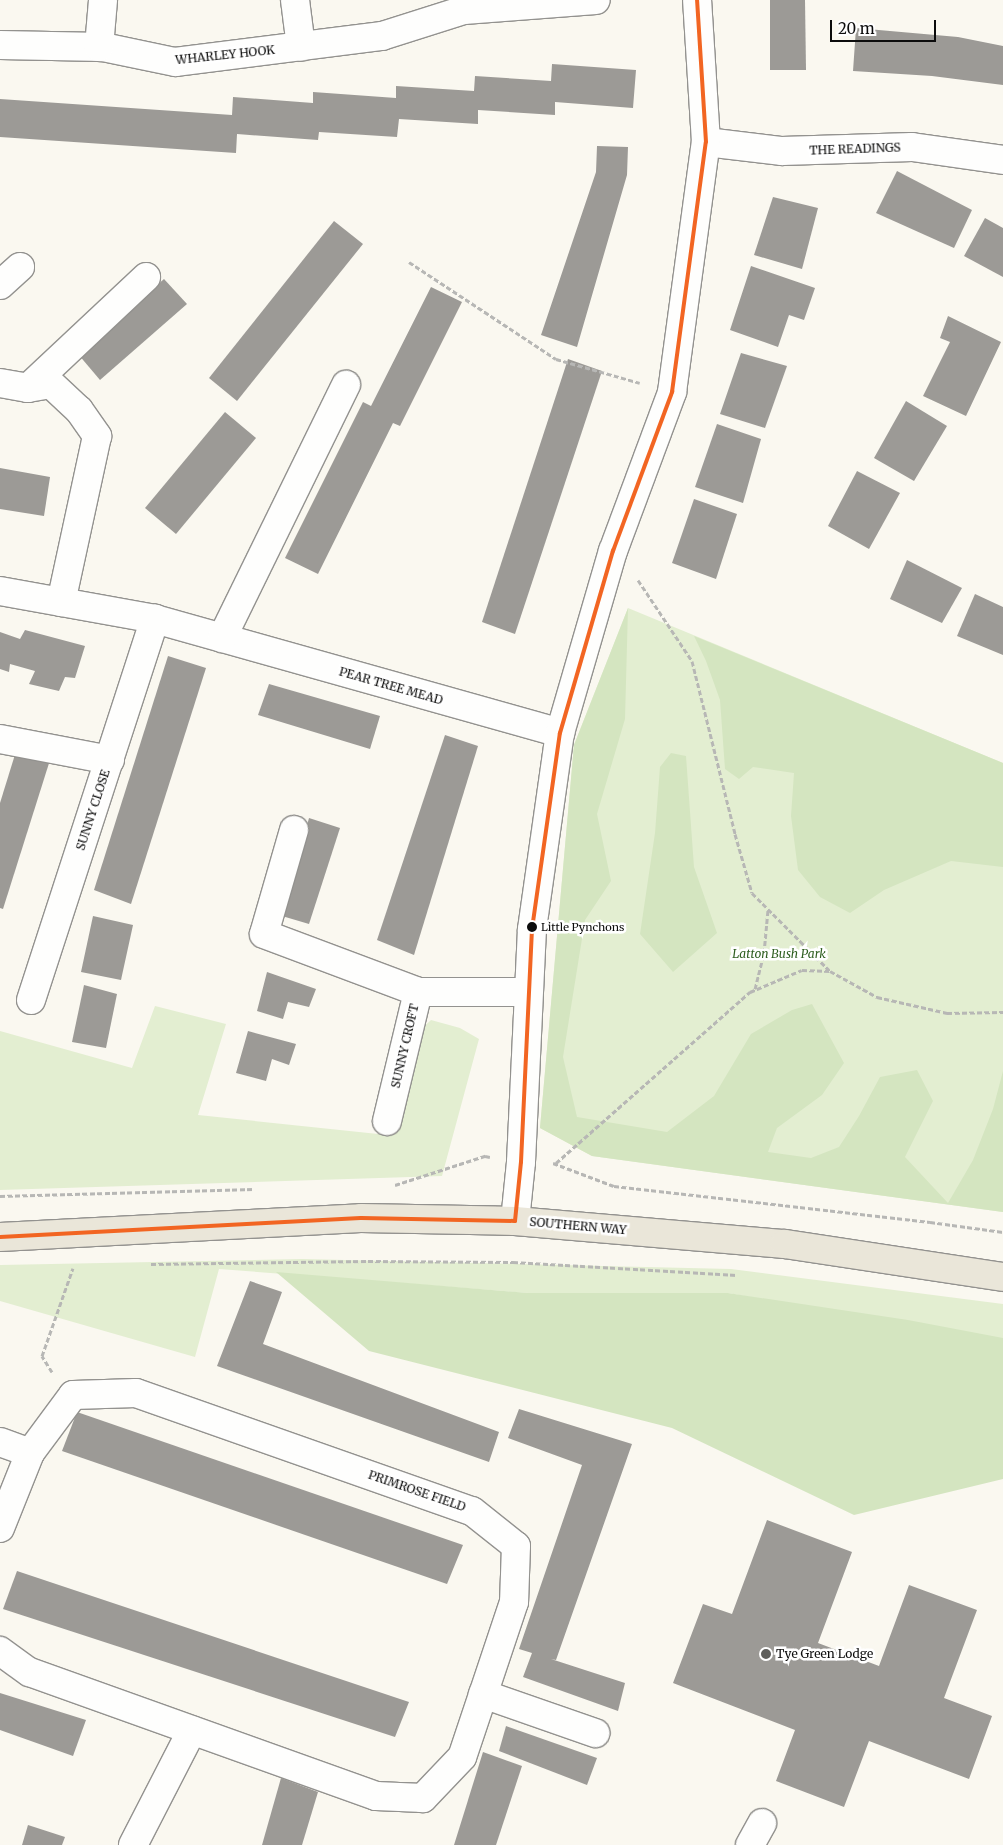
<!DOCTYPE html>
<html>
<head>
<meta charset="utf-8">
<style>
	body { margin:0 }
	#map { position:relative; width:1003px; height:1845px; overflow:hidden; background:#faf8f0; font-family:Merriweather,serif }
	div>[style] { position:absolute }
	.green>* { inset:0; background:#e3eed1 }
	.forest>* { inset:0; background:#d4e5c0 }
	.building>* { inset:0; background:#9c9a96 }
	.path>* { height:3px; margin-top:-1.5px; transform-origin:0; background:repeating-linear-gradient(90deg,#b7b7b5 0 5px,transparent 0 7.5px) }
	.roads { filter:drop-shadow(1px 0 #93928f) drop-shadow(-1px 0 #93928f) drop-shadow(0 1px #93928f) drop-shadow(0 -1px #93928f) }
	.minor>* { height:28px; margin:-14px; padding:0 14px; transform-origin:14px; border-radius:14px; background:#fefefd }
	.major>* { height:28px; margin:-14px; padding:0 14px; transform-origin:14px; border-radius:14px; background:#eae6d9 }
	.bus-1>* { height:4px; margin:-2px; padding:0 2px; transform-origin:2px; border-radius:2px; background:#f26522 }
	.dots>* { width:14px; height:14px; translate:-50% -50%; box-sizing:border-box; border:2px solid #fff; border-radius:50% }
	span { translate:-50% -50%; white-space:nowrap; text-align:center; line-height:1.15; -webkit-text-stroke:5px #fff; paint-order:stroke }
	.bus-label { font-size:11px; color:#0c0c0c }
	.left { translate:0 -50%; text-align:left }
	.street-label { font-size:12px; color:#0c0c0c }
	.park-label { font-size:12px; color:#2f5f21; font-style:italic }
	.poi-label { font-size:12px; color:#0c0c0c }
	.scale { position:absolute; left:830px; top:20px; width:106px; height:22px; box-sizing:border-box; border:2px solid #0c0c0c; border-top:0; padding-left:6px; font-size:15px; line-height:18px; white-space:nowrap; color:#0c0c0c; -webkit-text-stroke:4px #fff; paint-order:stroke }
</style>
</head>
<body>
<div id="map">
	<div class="green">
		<div style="clip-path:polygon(628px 608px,1003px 763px,1003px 1212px,592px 1156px,540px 1128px,574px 745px)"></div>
		<div style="clip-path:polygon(155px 1006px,226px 1024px,198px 1115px,378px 1134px,398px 1062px,416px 1034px,431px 1020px,460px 1028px,479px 1039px,442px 1176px,0 1190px,0 1031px,132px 1068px)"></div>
		<div style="clip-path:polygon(302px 1259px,731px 1269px,1003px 1304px,1003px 1342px,728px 1293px,528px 1293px,219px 1269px,195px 1357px,0 1301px,0 1265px)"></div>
	</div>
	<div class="forest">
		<div style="clip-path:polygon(628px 608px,625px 719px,597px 814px,611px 881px,585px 920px,563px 1057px,577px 1117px,667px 1132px,714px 1096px,751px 1034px,792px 1010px,812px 1004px,844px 1063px,822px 1095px,777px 1128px,768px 1152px,811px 1158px,839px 1147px,859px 1116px,880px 1077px,917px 1070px,933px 1101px,905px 1157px,948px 1203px,973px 1160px,993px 1109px,1003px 1071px,1003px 1212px,592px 1156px,540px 1128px,574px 745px)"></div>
		<div style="clip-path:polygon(694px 636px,1003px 763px,1003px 867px,951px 861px,884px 890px,850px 913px,820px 897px,798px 870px,791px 816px,794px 773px,753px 767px,739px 779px,725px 769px,720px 700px,706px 661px)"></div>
		<div style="clip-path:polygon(671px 753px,686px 756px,694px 867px,717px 933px,673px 972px,640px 934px,655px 833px,660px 767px)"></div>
		<div style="clip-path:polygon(276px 1272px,528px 1293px,728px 1293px,908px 1320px,1003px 1338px,1003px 1479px,854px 1515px,672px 1428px,369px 1351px)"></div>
	</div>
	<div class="building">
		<div style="clip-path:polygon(770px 0,805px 0,806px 70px,770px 70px)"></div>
		<div style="clip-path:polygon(856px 28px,958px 37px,1003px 46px,1003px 85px,932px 76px,853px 71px)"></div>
		<div style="clip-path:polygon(552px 64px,636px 70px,633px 108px,555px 102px,555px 115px,478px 110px,478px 124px,399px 119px,397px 137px,319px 132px,318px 140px,237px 134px,236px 153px,0 137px,0 99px,232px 115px,233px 97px,313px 103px,313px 92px,396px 98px,396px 86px,474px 91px,475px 76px,551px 81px)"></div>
		<div style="clip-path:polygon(597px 146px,628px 147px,627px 175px,577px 347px,541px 335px,596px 172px)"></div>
		<div style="clip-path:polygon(897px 171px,972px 210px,954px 248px,876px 213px)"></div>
		<div style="clip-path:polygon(773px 197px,818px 208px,802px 269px,754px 255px)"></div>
		<div style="clip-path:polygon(985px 218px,1003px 228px,1003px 277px,964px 256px)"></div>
		<div style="clip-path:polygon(334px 221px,363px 244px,237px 401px,209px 378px)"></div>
		<div style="clip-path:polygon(751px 266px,815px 288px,804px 320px,789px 315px,778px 347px,730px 330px)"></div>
		<div style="clip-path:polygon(164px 279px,187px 304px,100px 380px,78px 354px)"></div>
		<div style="clip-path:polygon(431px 287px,462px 302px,400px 426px,393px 423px,318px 574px,285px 558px,363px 402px,371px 406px)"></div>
		<div style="clip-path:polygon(948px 316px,1001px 342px,966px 416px,923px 396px,950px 342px,940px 338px)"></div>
		<div style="clip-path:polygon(741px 353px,787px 366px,765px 428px,720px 414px)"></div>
		<div style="clip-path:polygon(568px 359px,602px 371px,515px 634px,482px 622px)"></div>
		<div style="clip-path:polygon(906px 401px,947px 426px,914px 481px,874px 458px)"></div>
		<div style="clip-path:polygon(225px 412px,256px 438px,176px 534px,145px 508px)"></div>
		<div style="clip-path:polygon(717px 424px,761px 439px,743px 503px,695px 487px)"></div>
		<div style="clip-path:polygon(0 468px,50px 477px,44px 516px,0 509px)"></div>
		<div style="clip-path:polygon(857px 471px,900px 493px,869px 549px,828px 526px)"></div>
		<div style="clip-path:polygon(694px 499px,737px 514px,716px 579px,672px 563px)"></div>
		<div style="clip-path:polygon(907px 560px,962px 588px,942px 623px,890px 599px)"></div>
		<div style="clip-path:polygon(975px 594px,1003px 607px,1003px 655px,957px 636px)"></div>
		<div style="clip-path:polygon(25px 630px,85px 646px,75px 678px,65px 677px,59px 691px,29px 684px,35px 671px,10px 664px,9px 672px,0 669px,0 632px,20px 639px)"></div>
		<div style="clip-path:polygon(168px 656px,206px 668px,131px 904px,94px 890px)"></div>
		<div style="clip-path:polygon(269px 684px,380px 716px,370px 749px,258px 715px)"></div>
		<div style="clip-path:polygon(445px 735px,478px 746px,414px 955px,377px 940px)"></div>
		<div style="clip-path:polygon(17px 748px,50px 760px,3px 909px,0 908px,0 803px)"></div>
		<div style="clip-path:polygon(309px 818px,340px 828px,309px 924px,282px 916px)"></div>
		<div style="clip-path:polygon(93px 916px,133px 925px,121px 980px,81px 972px)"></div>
		<div style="clip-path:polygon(267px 972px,316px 989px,309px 1007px,288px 1002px,283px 1019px,257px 1011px)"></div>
		<div style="clip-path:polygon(84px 985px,117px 994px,106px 1048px,72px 1042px)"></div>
		<div style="clip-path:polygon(248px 1031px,296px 1044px,289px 1065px,272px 1059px,266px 1081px,236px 1073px)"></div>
		<div style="clip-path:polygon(250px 1281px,282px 1292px,263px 1344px,499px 1432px,489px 1462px,217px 1366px)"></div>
		<div style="clip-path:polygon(519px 1409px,632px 1444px,556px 1660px,551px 1659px,625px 1683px,618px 1711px,523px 1677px,532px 1653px,519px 1649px,582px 1465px,508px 1438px)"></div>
		<div style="clip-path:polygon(77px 1412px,463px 1545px,447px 1584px,62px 1451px)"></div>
		<div style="clip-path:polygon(767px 1520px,852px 1552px,818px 1643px,879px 1666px,909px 1585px,977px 1610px,944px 1698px,992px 1716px,969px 1779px,869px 1741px,844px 1807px,776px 1781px,795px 1730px,673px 1683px,703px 1604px,732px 1614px)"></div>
		<div style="clip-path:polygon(17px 1571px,409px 1702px,395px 1737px,3px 1609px)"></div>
		<div style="clip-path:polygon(0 1693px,86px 1720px,73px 1756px,0 1730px)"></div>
		<div style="clip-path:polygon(506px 1726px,597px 1758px,587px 1785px,499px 1751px)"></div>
		<div style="clip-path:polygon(483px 1752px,522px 1766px,496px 1845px,454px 1845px)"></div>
		<div style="clip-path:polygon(281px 1778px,318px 1792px,302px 1845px,262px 1845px)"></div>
		<div style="clip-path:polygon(28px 1825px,65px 1837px,62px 1845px,22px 1845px)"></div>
	</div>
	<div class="path">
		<div style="left:409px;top:262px;width:176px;rotate:33.4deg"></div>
		<div style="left:556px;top:359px;width:87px;rotate:15.9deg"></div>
		<div style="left:638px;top:580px;width:97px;rotate:56.3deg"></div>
		<div style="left:692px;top:661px;width:178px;rotate:76deg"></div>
		<div style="left:735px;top:834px;width:61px;rotate:73.9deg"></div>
		<div style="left:752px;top:893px;width:109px;rotate:45deg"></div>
		<div style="left:755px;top:989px;width:37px;rotate:-76deg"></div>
		<div style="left:764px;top:953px;width:43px;rotate:-84.7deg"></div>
		<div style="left:553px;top:1163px;width:65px;rotate:20.7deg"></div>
		<div style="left:614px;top:1186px;width:318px;rotate:6.5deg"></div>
		<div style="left:930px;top:1222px;width:74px;rotate:7.8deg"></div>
		<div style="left:556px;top:1163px;width:259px;rotate:-41.4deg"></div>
		<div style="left:750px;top:992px;width:56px;rotate:-22.9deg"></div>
		<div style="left:802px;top:970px;width:28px;rotate:2deg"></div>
		<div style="left:830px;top:971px;width:54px;rotate:29deg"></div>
		<div style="left:877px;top:997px;width:72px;rotate:12.9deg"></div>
		<div style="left:947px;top:1013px;width:56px;rotate:-1deg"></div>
		<div style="left:395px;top:1185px;width:95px;rotate:-17.9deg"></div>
		<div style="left:485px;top:1156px;width:5px;rotate:11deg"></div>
		<div style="left:0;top:1196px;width:254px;rotate:-1.6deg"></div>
		<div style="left:151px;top:1264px;width:217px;rotate:-0.8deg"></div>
		<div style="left:368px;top:1261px;width:145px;rotate:0.4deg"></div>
		<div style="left:513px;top:1262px;width:224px;rotate:3.3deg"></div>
		<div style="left:52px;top:1372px;width:19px;rotate:-122deg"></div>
		<div style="left:42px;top:1356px;width:93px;rotate:-70.6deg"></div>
	</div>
	<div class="roads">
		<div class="minor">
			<div style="left:295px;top:0;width:47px;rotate:82.7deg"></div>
			<div style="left:0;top:45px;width:103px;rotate:1.1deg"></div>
			<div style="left:103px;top:47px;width:74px;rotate:11.8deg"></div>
			<div style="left:175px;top:62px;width:209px;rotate:-7.2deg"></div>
			<div style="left:382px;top:36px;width:86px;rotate:-17.6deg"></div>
			<div style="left:464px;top:10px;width:132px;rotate:-4.3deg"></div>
			<div style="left:99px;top:47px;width:47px;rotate:-85.1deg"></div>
			<div style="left:706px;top:142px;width:77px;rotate:6.8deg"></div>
			<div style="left:782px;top:151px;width:130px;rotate:-1.8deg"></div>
			<div style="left:912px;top:147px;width:92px;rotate:8.1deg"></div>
			<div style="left:0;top:285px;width:27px;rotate:-42deg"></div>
			<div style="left:0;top:383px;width:28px;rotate:10deg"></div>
			<div style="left:28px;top:388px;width:23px;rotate:-10deg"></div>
			<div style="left:51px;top:384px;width:38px;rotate:43deg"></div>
			<div style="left:79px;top:410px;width:32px;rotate:55deg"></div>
			<div style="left:97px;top:436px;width:170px;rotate:102.2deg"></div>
			<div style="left:28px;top:388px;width:162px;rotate:-43.2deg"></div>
			<div style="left:0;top:591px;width:158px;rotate:10.2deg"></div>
			<div style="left:155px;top:619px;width:421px;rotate:15.7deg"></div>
			<div style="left:222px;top:638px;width:282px;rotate:-63.9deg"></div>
			<div style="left:0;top:739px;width:112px;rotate:10.8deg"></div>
			<div style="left:294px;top:830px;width:108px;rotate:106.1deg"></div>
			<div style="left:264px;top:934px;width:165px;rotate:20.6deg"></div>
			<div style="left:31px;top:1000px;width:401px;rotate:-72deg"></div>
			<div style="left:387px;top:1121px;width:133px;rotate:-76.5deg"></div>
			<div style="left:418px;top:992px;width:110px"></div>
			<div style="left:515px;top:1221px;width:59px;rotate:-84.2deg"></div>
			<div style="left:521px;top:1162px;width:233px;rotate:-87.3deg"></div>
			<div style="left:532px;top:929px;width:198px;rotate:-81.9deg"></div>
			<div style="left:560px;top:733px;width:190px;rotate:-73.8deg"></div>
			<div style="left:613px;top:551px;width:170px;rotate:-69.6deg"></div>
			<div style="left:672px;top:392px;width:252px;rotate:-82.3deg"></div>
			<div style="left:706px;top:142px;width:142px;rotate:-93.6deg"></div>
			<div style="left:0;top:1442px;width:32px;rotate:20deg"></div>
			<div style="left:0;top:1528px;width:81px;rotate:-68.2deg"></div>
			<div style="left:30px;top:1453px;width:72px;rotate:-53.4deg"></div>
			<div style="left:73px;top:1395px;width:63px;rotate:-1.8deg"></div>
			<div style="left:136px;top:1393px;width:356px;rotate:19.4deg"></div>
			<div style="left:472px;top:1511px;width:56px;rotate:38.5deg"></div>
			<div style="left:516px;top:1546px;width:56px;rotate:92deg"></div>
			<div style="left:514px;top:1602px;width:163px;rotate:108.5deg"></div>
			<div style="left:462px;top:1757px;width:57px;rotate:133.6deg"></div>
			<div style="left:423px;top:1798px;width:47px;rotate:-177.6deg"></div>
			<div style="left:376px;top:1796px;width:368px;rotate:-160.3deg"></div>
			<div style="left:29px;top:1672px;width:36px;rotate:-144deg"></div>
			<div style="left:483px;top:1694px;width:119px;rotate:19.2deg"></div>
			<div style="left:133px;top:1845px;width:129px;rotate:-62.8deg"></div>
			<div style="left:750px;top:1845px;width:25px;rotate:-61deg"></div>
		</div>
		<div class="major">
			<div style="left:0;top:1237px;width:361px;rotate:-3deg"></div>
			<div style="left:361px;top:1218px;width:154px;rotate:1.1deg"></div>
			<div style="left:515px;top:1221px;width:271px;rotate:4.9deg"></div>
			<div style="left:785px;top:1244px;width:220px;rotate:8.6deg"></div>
		</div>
	</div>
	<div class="bus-1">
		<div style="left:0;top:1237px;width:361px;rotate:-3deg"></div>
		<div style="left:361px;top:1218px;width:154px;rotate:1.1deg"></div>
		<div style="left:515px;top:1221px;width:59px;rotate:-84.2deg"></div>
		<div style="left:521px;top:1162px;width:233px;rotate:-87.3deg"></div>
		<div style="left:532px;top:929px;width:198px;rotate:-81.9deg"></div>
		<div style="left:560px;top:733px;width:190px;rotate:-73.8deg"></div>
		<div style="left:613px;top:551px;width:170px;rotate:-69.6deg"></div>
		<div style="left:672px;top:392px;width:252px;rotate:-82.3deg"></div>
		<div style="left:706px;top:142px;width:142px;rotate:-93.6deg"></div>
	</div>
	<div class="dots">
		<div style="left:532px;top:927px;background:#0c0c0c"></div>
		<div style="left:766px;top:1654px;background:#5f5f5c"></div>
	</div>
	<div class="bus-label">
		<span class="left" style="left:541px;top:927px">Little Pynchons</span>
	</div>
	<div class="street-label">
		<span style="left:225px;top:55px;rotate:-6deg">WHARLEY HOOK</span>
		<span style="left:855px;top:149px;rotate:-2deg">THE READINGS</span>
		<span style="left:391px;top:686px;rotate:16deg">PEAR TREE MEAD</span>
		<span style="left:93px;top:810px;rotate:-72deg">SUNNY CLOSE</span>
		<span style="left:405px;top:1046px;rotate:-77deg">SUNNY CROFT</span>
		<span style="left:578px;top:1226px;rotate:5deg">SOUTHERN WAY</span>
		<span style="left:417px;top:1491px;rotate:19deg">PRIMROSE FIELD</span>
	</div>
	<div class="park-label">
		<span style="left:779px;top:954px">Latton Bush Park</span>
	</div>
	<div class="poi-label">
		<span class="left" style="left:776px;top:1654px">Tye Green Lodge</span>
	</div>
	<div class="scale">20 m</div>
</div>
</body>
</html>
